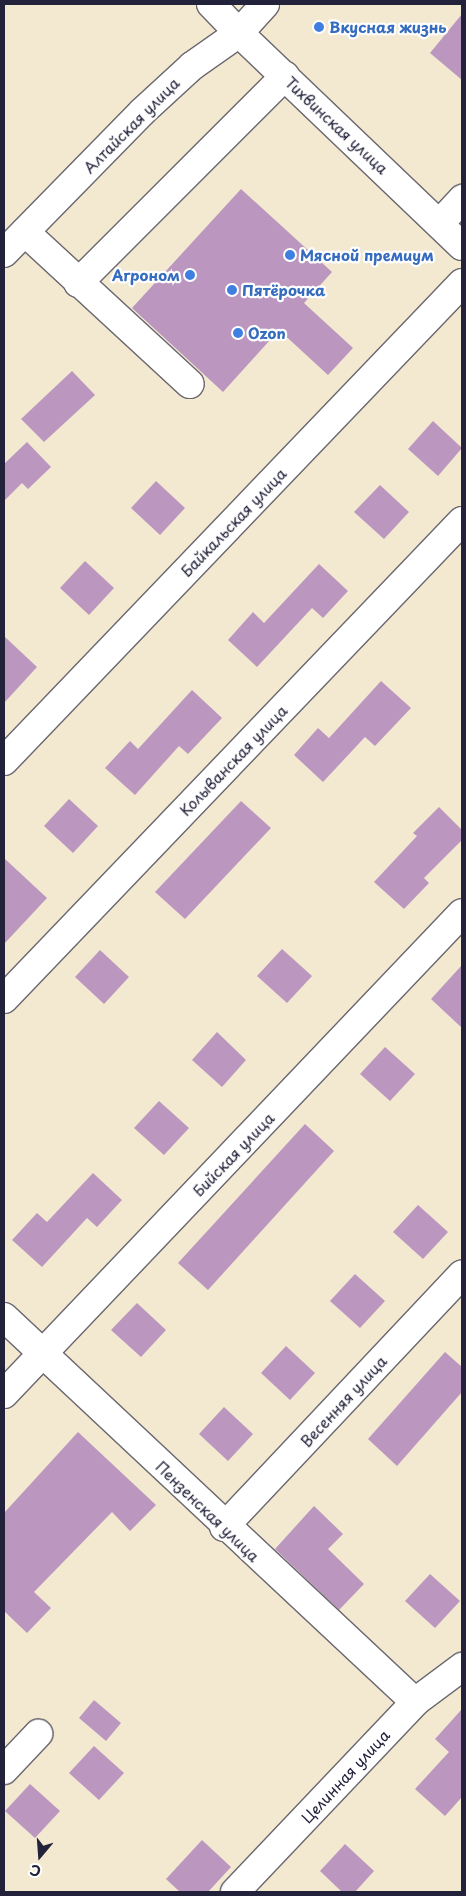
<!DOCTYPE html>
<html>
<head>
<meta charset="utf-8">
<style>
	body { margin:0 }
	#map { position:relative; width:466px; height:1896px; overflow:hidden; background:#f3e9d1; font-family:"Playpen Sans",sans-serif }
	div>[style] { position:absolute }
	.building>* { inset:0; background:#bb97c0 }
	.roads { filter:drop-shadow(1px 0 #6b6870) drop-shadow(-1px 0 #6b6870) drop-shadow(0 1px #6b6870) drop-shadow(0 -1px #6b6870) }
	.minor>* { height:28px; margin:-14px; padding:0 14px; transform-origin:14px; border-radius:14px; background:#fff }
	.major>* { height:28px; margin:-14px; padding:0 14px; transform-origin:14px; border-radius:14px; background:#fff }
	.dots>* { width:14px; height:14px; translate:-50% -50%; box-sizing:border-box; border:2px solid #fff; border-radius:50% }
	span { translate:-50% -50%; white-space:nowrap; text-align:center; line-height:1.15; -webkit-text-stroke:4.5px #fff; paint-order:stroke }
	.shop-label { font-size:15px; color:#366cbe; font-weight:700 }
	.left { translate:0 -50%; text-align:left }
	.right { translate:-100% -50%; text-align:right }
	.street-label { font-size:15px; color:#22223b }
	.frame { position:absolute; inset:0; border:5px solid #22223b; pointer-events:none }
	.north { position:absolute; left:15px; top:1831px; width:50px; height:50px; -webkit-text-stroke:4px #fff; paint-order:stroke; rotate:198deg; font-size:14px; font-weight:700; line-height:20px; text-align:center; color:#22223b }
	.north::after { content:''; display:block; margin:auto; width:18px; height:22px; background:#22223b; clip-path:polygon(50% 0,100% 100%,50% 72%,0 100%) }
</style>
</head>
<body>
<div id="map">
	<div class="building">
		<div style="clip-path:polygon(462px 14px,462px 80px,430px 53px)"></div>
		<div style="clip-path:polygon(241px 189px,332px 272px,304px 303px,353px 348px,328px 375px,279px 330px,223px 392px,132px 308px)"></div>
		<div style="clip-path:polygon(72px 371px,95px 395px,44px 442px,21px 419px)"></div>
		<div style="clip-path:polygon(433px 421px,462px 448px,438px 476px,408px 449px)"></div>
		<div style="clip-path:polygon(27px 442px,51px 467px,28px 489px,22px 483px,4px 501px,4px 464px)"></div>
		<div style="clip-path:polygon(156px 481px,185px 508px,160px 535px,131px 508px)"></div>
		<div style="clip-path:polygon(380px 485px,409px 512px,384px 539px,354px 512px)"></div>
		<div style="clip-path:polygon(85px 561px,114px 588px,89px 615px,60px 588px)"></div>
		<div style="clip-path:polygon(319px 564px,348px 591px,323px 618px,312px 608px,257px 667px,228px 640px,253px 612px,264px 623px)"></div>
		<div style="clip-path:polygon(4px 636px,37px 667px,4px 703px)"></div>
		<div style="clip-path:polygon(381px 681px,411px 708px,375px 746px,365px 737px,323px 782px,294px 755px,318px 728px,329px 738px)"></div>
		<div style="clip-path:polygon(192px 690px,222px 718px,188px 754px,179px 746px,135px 795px,105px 768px,130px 741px,138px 749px)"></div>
		<div style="clip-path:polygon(69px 799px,98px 826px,73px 853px,44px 826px)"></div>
		<div style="clip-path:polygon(241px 801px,271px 828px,185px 919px,155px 892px)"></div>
		<div style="clip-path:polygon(439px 807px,462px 830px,462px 840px,424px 878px,429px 883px,404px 909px,374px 882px,417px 836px,413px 833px)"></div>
		<div style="clip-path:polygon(4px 858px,47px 898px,4px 944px)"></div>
		<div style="clip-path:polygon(282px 949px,312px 976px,287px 1003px,257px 976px)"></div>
		<div style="clip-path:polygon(100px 950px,129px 977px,104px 1004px,75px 977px)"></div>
		<div style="clip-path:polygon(462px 965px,462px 1028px,431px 999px)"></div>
		<div style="clip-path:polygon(217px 1032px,246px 1060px,222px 1087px,192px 1060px)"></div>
		<div style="clip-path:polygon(385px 1047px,415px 1074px,390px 1101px,360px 1074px)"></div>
		<div style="clip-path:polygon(159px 1101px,189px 1128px,164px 1155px,134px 1128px)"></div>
		<div style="clip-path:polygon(305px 1124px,334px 1151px,208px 1290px,178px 1263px)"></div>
		<div style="clip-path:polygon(93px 1173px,122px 1200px,97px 1227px,87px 1218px,42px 1267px,12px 1240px,37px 1213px,47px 1222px)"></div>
		<div style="clip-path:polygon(418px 1205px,448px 1232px,423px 1259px,393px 1232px)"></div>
		<div style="clip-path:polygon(355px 1274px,385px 1301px,360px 1328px,330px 1301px)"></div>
		<div style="clip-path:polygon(137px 1303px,166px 1330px,141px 1357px,111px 1330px)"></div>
		<div style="clip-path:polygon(286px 1346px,315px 1373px,290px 1400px,261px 1373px)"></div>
		<div style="clip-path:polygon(445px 1352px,462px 1367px,462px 1392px,397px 1466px,368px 1439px)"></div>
		<div style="clip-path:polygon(224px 1407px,253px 1434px,228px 1461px,199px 1434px)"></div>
		<div style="clip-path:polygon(78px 1432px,156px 1505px,130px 1531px,112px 1512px,34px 1592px,51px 1608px,27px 1633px,4px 1611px,4px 1513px)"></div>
		<div style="clip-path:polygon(314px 1506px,343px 1534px,328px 1549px,364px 1584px,339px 1610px,275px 1549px)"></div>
		<div style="clip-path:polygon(430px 1574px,460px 1601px,435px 1628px,405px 1601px)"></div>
		<div style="clip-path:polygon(94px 1700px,121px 1723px,106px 1741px,79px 1718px)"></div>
		<div style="clip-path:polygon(462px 1709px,462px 1797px,445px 1816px,415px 1789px,449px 1752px,435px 1739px)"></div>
		<div style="clip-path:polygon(94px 1746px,124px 1773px,99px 1800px,69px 1773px)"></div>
		<div style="clip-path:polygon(30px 1784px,60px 1811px,35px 1838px,5px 1811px)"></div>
		<div style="clip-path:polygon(202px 1840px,231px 1867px,208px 1892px,180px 1892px,166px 1879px)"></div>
		<div style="clip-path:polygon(345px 1844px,374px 1871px,355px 1892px,342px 1892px,320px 1871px)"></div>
	</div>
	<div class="roads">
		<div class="minor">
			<div style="left:211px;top:4px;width:40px;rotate:46deg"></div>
			<div style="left:239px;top:33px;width:39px;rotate:-48deg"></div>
			<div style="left:440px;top:223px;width:33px;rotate:-47deg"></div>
			<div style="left:25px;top:232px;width:224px;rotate:42.7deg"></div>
			<div style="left:78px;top:283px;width:293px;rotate:-45deg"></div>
			<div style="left:4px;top:761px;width:662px;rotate:-46.22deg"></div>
			<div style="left:4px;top:999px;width:662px;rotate:-46.22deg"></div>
			<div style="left:4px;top:1317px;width:563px;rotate:43.13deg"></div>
			<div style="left:4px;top:1394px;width:664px;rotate:-46.4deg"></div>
			<div style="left:224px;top:1527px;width:347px;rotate:-46.7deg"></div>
			<div style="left:4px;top:1770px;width:50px;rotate:-46.6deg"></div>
			<div style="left:235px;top:1892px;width:262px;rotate:-46.5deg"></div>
			<div style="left:415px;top:1702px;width:59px;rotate:-36.7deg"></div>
		</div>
		<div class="major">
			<div style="left:4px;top:253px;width:197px;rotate:-45.6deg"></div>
			<div style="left:142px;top:112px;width:68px;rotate:-42.6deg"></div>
			<div style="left:192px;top:66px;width:57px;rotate:-35.1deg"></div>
			<div style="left:239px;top:33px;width:308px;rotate:43.7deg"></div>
		</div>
	</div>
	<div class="dots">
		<div style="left:319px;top:27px;background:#3f7fe0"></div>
		<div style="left:290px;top:255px;background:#3f7fe0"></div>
		<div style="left:190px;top:275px;background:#3f7fe0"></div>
		<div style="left:232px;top:290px;background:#3f7fe0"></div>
		<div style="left:238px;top:333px;background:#3f7fe0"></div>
	</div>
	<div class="shop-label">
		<span class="left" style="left:329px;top:27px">Вкусная жизнь</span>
		<span class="left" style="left:300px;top:255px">Мясной премиум</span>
		<span class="right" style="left:180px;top:275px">Агроном</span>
		<span class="left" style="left:242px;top:290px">Пятёрочка</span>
		<span class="left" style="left:248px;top:333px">Ozon</span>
	</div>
	<div class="street-label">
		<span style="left:131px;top:125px;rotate:-45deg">Алтайская улица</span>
		<span style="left:337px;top:125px;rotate:43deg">Тихвинская улица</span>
		<span style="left:233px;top:522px;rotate:-46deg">Байкальская улица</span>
		<span style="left:233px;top:760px;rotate:-46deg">Колыванская улица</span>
		<span style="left:233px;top:1154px;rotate:-46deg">Бийская улица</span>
		<span style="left:343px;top:1401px;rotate:-47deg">Весенняя улица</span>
		<span style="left:208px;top:1511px;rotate:44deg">Пензенская улица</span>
		<span style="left:345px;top:1776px;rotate:-47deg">Целинная улица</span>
	</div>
	<div class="frame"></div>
	<div class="north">С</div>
</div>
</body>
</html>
